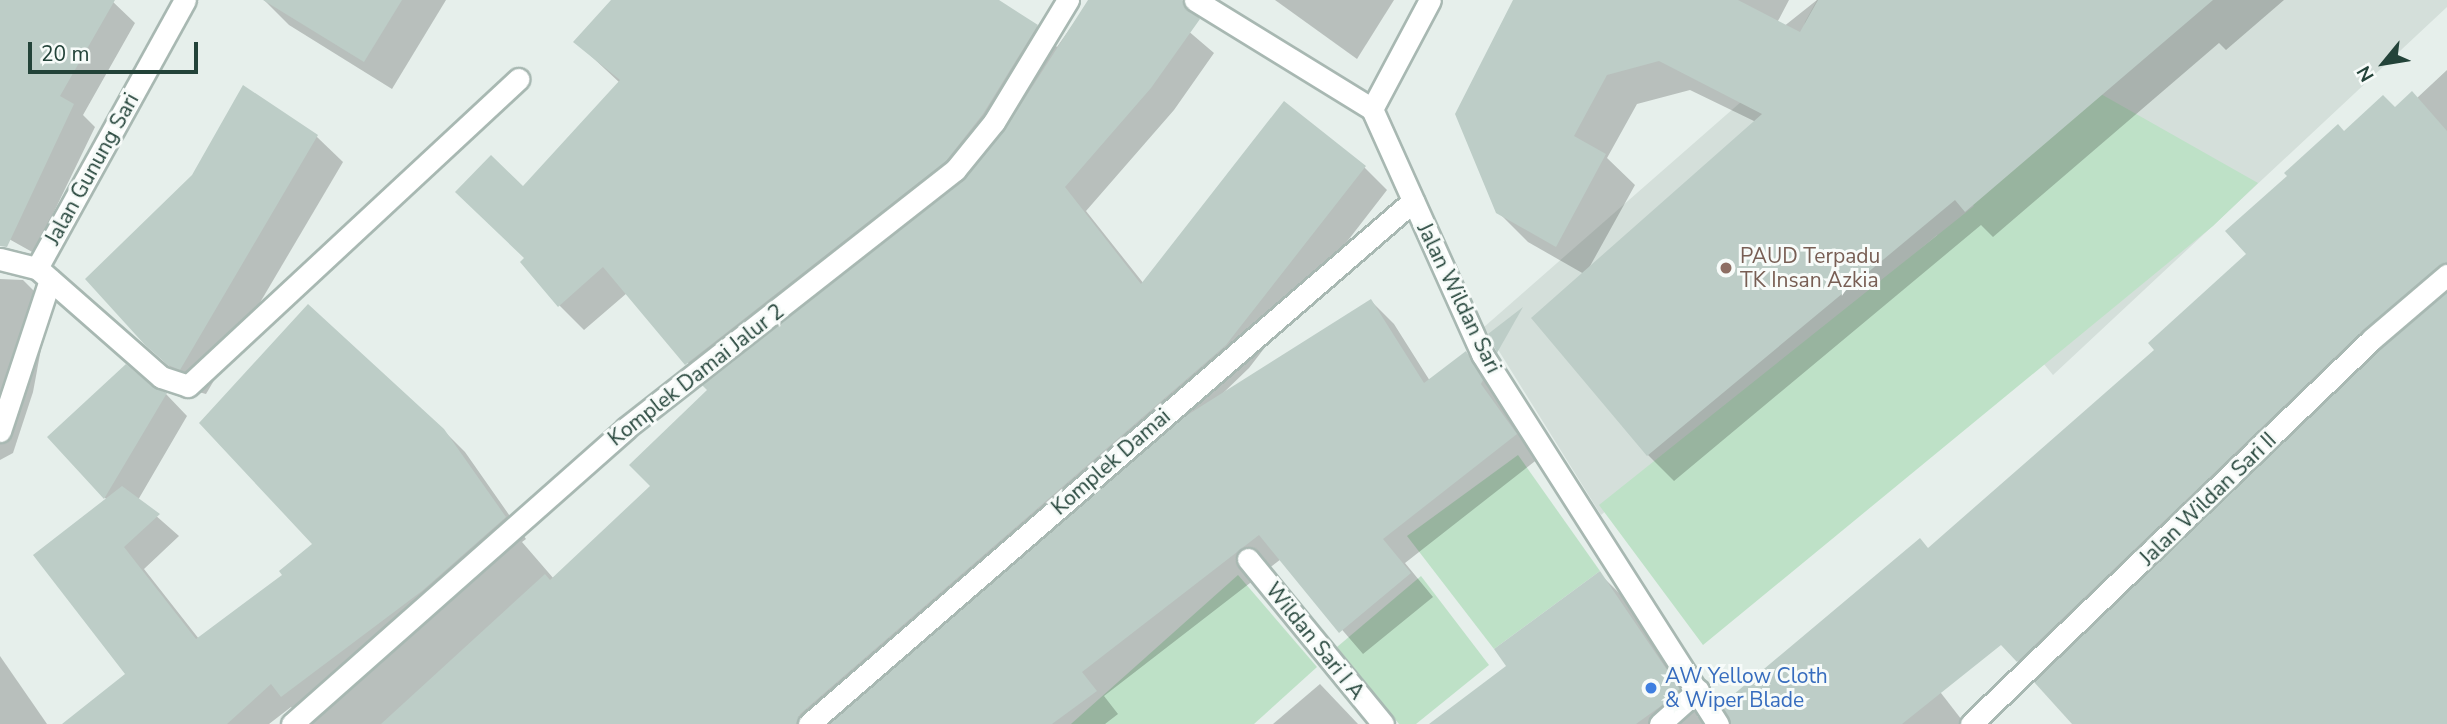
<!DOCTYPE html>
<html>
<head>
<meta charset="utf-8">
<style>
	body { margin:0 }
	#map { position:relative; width:2447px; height:724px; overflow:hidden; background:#e6efeb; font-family:"Nunito Sans",sans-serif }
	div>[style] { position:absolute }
	.built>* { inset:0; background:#d4dfda }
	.green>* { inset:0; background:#bee1c7 }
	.shadow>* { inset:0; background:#0003 }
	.building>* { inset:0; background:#bdcdc7 }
	.roads { filter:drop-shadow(2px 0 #a8b8b2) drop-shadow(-2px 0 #a8b8b2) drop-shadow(0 2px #a8b8b2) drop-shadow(0 -2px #a8b8b2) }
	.minor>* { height:21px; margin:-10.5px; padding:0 10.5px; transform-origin:10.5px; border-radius:10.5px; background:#fff }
	.dots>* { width:19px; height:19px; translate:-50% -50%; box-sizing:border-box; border:4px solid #f7fbf9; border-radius:50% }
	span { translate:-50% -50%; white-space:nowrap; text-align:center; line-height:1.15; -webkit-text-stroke:6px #f7fbf9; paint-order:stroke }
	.street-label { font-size:21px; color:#234339 }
	.education-label { font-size:21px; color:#785e54 }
	.left { translate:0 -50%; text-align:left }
	.shop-label { font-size:21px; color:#366cbe }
	.north { position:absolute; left:2349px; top:28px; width:70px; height:70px; -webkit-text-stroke:5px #f7fbf9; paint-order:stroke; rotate:240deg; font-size:19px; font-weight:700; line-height:28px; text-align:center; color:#234339 }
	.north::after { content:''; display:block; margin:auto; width:24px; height:32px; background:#234339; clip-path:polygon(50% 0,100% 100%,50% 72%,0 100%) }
	.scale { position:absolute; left:28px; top:42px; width:170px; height:32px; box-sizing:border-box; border:4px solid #234339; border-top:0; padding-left:9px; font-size:21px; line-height:24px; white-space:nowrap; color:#234339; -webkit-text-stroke:5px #f7fbf9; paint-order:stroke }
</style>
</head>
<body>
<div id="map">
	<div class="built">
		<div style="clip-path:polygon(1817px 0,2447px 0,2447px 7px,2053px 375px,1937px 235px,1601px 515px,1484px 327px,1799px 51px,1805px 22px)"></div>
	</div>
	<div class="green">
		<div style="clip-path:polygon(1935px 0,2258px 183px,2213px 226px,1703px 645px,1599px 505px,1974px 206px,1868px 72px)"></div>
		<div style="clip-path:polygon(1518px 455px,1600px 571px,1494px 649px,1407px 536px)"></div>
		<div style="clip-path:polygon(1238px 575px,1317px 667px,1254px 724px,1071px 724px)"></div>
		<div style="clip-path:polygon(1421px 576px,1489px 665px,1416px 724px,1399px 724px,1337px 647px)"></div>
	</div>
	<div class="shadow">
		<div style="clip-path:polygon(0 0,111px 0,135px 23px,83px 115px,95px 127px,34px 253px,0 234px)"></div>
		<div style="clip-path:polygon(264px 0,446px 0,392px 89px,289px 25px)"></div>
		<div style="clip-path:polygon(613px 0,996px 0,1037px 26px,1057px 47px,1090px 0,1152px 0,1214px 53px,1174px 110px,1086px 211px,1144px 284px,1364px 167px,1387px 190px,1249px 368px,1218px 398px,1371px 301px,1394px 324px,1430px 381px,1466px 353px,1489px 376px,1505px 404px,1503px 408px,1539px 458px,1405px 563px,1433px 597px,1363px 654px,1281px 559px,1104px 696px,1118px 714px,1105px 724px,308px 724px,291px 707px,269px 724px,65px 724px,128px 674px,107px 500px,50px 437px,152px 389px,166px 394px,187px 416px,138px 500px,179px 536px,144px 569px,199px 639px,285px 575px,443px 430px,465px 452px,526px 539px,522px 542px,554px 579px,653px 486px,709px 390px,707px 384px,627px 293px,584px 330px,559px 305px,526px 259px,523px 188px,620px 83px,576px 42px)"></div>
		<div style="clip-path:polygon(1275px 0,1394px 0,1357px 59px)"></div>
		<div style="clip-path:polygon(evenodd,1515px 0,1789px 0,1769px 38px,1817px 0,2284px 0,2226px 50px,2219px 43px,1993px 237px,1981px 225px,1674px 481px,1648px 455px,1584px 274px,1528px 242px,1498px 212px,1515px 0,1690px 90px,1756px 122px,1589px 268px,1635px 185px,1607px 158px,1637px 104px,1690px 90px)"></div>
		<div style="clip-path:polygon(2447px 70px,2447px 724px,2074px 724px,2018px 661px,2156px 350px,2248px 254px,2344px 133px,2417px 98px)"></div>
		<div style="clip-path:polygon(243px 88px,317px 137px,343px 162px,206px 394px,195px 391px,146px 344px,194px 177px)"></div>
		<div style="clip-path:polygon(0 279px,23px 280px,49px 306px,33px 392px,13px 453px,0 460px)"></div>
		<div style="clip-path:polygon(1600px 574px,1622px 596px,1701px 712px,1697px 716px,1705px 724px,1432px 724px,1508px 666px)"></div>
		<div style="clip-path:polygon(1882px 617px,1965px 724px,1733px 724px)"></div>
		<div style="clip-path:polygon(0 656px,47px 724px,0 724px)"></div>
		<div style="clip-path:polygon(1320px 684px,1358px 724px,1273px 724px)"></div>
	</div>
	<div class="building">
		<div style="clip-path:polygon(0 0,115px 0,60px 96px,74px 104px,7px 247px,0 246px)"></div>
		<div style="clip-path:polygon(263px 0,402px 0,364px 62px)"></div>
		<div style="clip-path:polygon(611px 0,999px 0,1038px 25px,983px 114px,946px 161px,685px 365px,603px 267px,558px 307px,520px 262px,524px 258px,455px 192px,491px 155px,523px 186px,620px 80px,573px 42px)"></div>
		<div style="clip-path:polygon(1088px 0,1182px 0,1200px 19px,1151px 88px,1065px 187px,1141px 284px,1284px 101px,1366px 166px,1226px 345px,800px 714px,796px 724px,381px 724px,545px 574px,550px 580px,650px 486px,629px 465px,707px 390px,702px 385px,965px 178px,1005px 129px)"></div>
		<div style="clip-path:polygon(1513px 0,1738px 0,1800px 32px,1818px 0,2213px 0,1965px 212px,1955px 200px,1647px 456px,1531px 318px,1762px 114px,1659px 61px,1607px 75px,1574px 136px,1606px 154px,1556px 247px,1496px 213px,1455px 114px)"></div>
		<div style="clip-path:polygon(243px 85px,318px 135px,180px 370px,168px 365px,145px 345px,85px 279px,192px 175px)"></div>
		<div style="clip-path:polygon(2412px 91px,2447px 131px,2447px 262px,2363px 330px,2017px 662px,2001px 645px,1902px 724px,1731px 724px,1721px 705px,1920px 538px,1928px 548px,2154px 350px,2148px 343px,2246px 254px,2225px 231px,2287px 176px,2284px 173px,2338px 124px,2344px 131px,2383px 95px,2395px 107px)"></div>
		<div style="clip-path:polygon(2447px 292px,2447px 724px,2072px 724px,2034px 682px,2381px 349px)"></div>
		<div style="clip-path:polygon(1371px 299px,1424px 383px,1466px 351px,1483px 380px,1481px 384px,1517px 434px,1383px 539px,1411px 573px,1339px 633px,1259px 535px,1082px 672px,1097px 691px,1052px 724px,829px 724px,1181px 419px)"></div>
		<div style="clip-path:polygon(308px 304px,444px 429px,506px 517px,422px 591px,281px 697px,271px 684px,227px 724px,62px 724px,125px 674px,33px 555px,122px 486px,160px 514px,124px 547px,196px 639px,282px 575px,279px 571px,312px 544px,199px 423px)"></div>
		<div style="clip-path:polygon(1523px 307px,1497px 353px,1488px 334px)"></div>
		<div style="clip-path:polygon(126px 364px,153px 387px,167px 393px,104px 499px,47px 437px)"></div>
		<div style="clip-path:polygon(1600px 571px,1680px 689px,1661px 706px,1636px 724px,1429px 724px,1506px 666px,1494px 649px)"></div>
	</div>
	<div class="roads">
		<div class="minor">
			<div style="left:1195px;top:0;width:208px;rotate:31.6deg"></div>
			<div style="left:1372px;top:109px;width:269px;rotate:65.8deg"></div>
			<div style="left:1482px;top:354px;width:439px;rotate:57.5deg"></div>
			<div style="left:1372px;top:109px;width:123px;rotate:-62deg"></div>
			<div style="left:0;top:259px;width:38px;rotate:14deg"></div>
			<div style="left:37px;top:268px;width:165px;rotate:41.3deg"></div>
			<div style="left:161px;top:377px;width:28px;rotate:18deg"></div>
			<div style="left:188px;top:386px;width:451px;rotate:-42.9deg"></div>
			<div style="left:37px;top:268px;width:306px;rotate:-61.1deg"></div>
			<div style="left:0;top:431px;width:159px;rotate:-71.7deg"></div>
			<div style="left:1248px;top:559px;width:213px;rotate:50.7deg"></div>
			<div style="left:292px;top:724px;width:446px;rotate:-41.5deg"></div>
			<div style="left:626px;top:428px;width:418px;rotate:-38.1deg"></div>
			<div style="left:955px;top:170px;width:62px;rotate:-50.9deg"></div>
			<div style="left:994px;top:122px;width:143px;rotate:-58.8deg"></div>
			<div style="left:809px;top:724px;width:799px;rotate:-40.89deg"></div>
			<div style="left:1660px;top:724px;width:51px;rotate:-41.8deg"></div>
			<div style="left:1971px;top:724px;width:556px;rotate:-43.83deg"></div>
			<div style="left:2372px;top:339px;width:99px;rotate:-40.5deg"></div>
		</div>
	</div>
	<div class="dots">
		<div style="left:1726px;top:268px;background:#8d6e63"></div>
		<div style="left:1651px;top:688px;background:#3f7fe0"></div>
	</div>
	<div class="street-label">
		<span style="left:92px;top:169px;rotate:-61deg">Jalan Gunung Sari</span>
		<span style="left:1459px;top:298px;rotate:64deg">Jalan Wildan Sari</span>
		<span style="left:696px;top:375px;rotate:-38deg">Komplek Damai Jalur 2</span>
		<span style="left:1111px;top:462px;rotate:-41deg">Komplek Damai</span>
		<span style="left:2208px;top:499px;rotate:-44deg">Jalan Wildan Sari II</span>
		<span style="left:1315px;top:641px;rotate:51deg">Wildan Sari I A</span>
	</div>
	<div class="education-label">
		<span class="left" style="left:1740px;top:268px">PAUD Terpadu<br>TK Insan Azkia</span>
	</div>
	<div class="shop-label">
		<span class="left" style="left:1665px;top:688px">AW Yellow Cloth<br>&amp; Wiper Blade</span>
	</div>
	<div class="north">N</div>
	<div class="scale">20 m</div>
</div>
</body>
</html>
